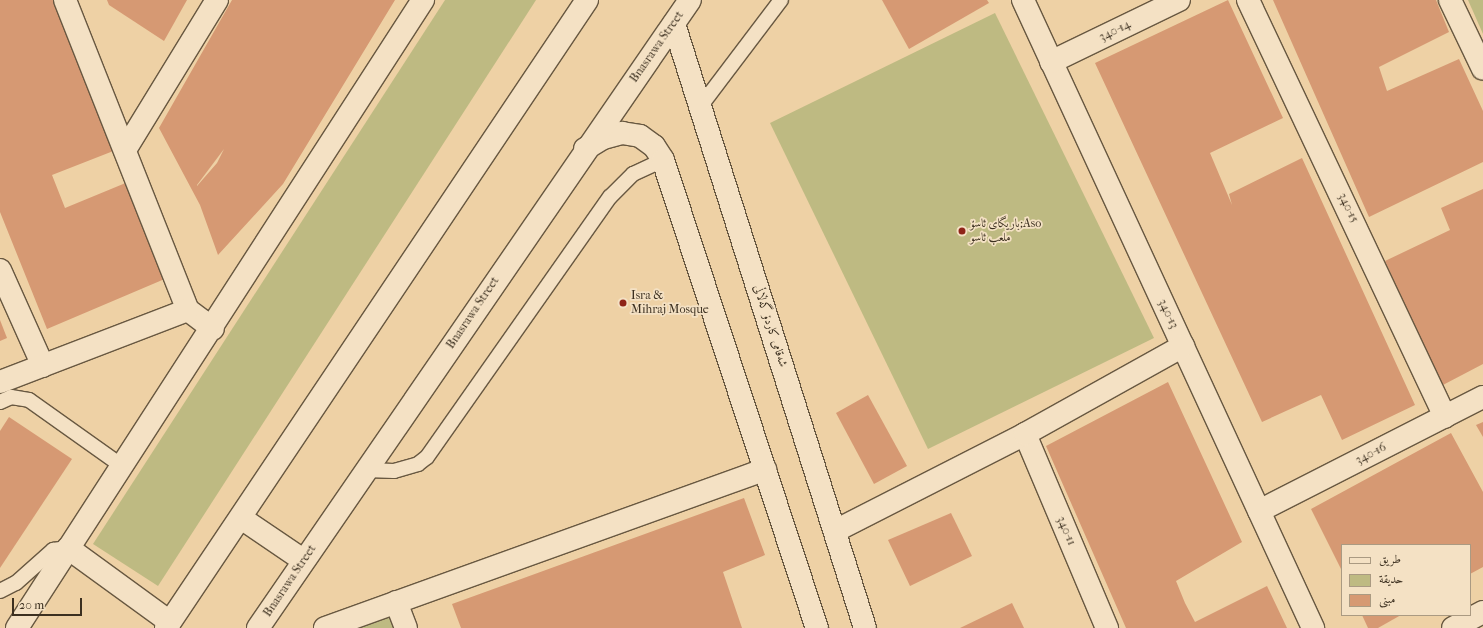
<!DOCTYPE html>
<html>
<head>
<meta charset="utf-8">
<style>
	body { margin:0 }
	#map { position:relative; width:1483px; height:628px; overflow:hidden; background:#eed1a5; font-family:"IM FELL French Canon",Amiri,serif }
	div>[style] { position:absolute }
	.green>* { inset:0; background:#beba82 }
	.building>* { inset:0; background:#d69973 }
	.roads { filter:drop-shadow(1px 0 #685841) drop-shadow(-1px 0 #685841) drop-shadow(0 1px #685841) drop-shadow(0 -1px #685841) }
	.service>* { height:14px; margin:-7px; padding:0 7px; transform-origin:7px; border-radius:7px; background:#f4e1c4 }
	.minor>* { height:22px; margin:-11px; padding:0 11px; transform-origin:11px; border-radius:11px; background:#f4e1c4 }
	.tertiary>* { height:22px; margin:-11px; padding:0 11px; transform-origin:11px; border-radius:11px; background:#f4e1c4 }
	.secondary>* { height:22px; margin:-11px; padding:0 11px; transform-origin:11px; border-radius:11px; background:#f4e1c4 }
	.dots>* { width:11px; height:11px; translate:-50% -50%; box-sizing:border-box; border:2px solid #f4e1c4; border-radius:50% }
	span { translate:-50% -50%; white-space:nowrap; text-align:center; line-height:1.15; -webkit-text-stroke:3.5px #f4e1c4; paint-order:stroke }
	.street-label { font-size:12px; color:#3c3020 }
	.poi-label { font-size:12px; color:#3c3020 }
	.left { translate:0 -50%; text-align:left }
	.legend { position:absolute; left:1341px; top:544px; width:130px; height:72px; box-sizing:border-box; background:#f4e1c4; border:1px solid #aa9a82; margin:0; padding:5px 7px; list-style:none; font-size:12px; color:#3c3020 }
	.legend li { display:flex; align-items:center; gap:8px; height:20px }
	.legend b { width:20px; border:1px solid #aa9a82 }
	.scale { position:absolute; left:12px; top:598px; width:70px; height:18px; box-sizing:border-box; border:2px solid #3c3020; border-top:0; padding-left:5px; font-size:12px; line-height:14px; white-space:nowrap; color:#3c3020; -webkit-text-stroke:3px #f4e1c4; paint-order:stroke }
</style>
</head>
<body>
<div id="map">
	<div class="green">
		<div style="clip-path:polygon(445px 0,536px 0,158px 586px,93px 544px)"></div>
		<div style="clip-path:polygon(1468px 0,1483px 0,1483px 34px)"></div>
		<div style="clip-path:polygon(995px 13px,1154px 338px,928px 449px,770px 123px)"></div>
		<div style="clip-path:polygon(405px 607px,412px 628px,349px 628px)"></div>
	</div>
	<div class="building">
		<div style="clip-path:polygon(0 0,64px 0,121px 148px,52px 175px,65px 208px,128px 182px,167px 278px,47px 329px,0 212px)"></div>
		<div style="clip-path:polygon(107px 0,187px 0,164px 41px,109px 5px)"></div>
		<div style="clip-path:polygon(evenodd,232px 0,395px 0,283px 184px,218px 255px,200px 205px,159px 128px,232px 0,224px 149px,217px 163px,197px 186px,197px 185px,224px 149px)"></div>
		<div style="clip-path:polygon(882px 0,987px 0,989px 3px,909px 49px)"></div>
		<div style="clip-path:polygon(1228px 0,1283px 118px,1210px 153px,1232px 205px,1229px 194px,1302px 158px,1415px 405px,1342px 440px,1321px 395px,1262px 422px,1095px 63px)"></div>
		<div style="clip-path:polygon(1273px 0,1436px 0,1449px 32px,1379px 67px,1387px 91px,1459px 59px,1483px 111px,1483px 162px,1369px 217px)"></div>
		<div style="clip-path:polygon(1483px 189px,1483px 364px,1441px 386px,1385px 261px,1450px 230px,1441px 208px)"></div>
		<div style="clip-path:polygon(0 320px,7px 338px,0 341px)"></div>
		<div style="clip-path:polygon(1168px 382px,1242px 542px,1176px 581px,1185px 603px,1195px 622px,1267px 586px,1287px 628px,1126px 628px,1046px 446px)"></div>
		<div style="clip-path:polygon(868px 395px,907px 466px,874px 484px,836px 413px)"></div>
		<div style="clip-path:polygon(9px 417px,72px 459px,0 568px,0 431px)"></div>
		<div style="clip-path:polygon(1483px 422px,1483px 437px,1476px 425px)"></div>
		<div style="clip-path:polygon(1451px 433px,1483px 492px,1483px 567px,1470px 574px,1470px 545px,1342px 545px,1342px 571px,1311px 509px)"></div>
		<div style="clip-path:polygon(744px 498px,765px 555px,723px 572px,742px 628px,461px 628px,452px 604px)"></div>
		<div style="clip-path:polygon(951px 513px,972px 556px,910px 586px,888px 540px)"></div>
		<div style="clip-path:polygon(1012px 603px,1024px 628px,960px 628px)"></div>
		<div style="clip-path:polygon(1362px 615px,1401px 615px,1378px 628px,1368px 628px)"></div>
	</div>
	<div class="roads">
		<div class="service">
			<div style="left:700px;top:107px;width:134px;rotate:-52.9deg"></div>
			<div style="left:0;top:402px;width:12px;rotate:-24deg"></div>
			<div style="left:11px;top:397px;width:18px;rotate:9deg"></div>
			<div style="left:29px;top:400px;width:114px;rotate:35.4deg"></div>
			<div style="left:366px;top:470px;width:28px;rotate:2deg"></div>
			<div style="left:394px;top:471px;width:25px;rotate:-16deg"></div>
			<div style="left:418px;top:464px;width:11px;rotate:-38deg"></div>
			<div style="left:427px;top:457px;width:318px;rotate:-54.9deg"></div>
			<div style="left:610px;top:197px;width:33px;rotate:-45deg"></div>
			<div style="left:633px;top:174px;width:33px;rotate:-25deg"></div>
			<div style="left:0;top:591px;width:18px;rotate:-27deg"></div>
			<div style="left:16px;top:583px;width:50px;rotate:-41.7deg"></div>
			<div style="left:53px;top:550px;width:15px;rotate:-8deg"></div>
		</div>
		<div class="minor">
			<div style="left:65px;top:0;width:334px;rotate:68.4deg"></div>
			<div style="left:188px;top:310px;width:31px;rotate:37deg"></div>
			<div style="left:1023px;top:0;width:692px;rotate:65.21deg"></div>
			<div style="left:1248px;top:0;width:461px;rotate:64.7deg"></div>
			<div style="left:1450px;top:0;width:76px;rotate:64.4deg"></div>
			<div style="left:1051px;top:62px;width:142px;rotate:-25.8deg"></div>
			<div style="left:125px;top:150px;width:176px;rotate:-58.5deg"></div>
			<div style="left:0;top:270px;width:105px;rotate:65.9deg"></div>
			<div style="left:0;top:382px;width:201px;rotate:-21deg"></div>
			<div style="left:1025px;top:434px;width:211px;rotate:67.1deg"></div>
			<div style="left:1259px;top:511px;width:251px;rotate:-27deg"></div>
			<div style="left:835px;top:531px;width:213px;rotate:-27deg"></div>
			<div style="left:1025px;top:434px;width:181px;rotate:-29.1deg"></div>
			<div style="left:68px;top:548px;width:126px;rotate:36deg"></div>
			<div style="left:396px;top:602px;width:28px;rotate:69deg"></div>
			<div style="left:17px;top:628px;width:748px;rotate:-57.12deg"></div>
			<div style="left:325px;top:628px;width:468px;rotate:-19.8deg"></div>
			<div style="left:1453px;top:628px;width:34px;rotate:-28deg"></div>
		</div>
		<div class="tertiary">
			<div style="left:674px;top:24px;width:633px;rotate:72.45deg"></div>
			<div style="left:585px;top:149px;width:21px;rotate:-31deg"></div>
			<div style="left:603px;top:138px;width:20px;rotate:-15deg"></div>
			<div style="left:622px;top:133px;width:18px;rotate:9deg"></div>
			<div style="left:640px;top:136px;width:17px;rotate:36deg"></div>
			<div style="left:654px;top:146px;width:17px;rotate:57deg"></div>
			<div style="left:663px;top:160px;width:493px;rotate:71.8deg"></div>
		</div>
		<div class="secondary">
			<div style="left:241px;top:518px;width:75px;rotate:34.1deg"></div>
			<div style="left:166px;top:628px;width:756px;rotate:-56.16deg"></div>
			<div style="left:258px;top:628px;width:762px;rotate:-55.48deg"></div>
		</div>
	</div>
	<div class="dots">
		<div style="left:962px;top:231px;background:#8f2418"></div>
		<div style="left:623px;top:303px;background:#8f2418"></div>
	</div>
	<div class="street-label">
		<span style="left:1115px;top:31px;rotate:-26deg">340-14</span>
		<span style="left:657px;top:47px;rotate:-55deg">Bnasrawa Street</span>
		<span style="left:1348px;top:208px;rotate:65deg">340-15</span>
		<span style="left:473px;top:313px;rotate:-56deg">Bnasrawa Street</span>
		<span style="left:1168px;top:314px;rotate:65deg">340-13</span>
		<span style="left:770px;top:326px;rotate:72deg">شەقامی کاردۆ گەڵاڵی</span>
		<span style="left:1371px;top:454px;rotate:-27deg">340-16</span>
		<span style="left:1066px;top:531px;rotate:67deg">340-11</span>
		<span style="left:290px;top:581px;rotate:-56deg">Bnasrawa Street</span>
	</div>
	<div class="poi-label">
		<span class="left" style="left:970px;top:231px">یاریگای ئاسۆ;Aso<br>ملعب ئاسو</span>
		<span class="left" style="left:631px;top:303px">Isra &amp;<br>Mihraj Mosque</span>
	</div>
	<ul class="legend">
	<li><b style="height:5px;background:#f4e1c4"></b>طريق</li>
	<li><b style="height:11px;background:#beba82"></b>حديقة</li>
	<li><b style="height:11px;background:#d69973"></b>مبنى</li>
	</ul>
	<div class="scale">20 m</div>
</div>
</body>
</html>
